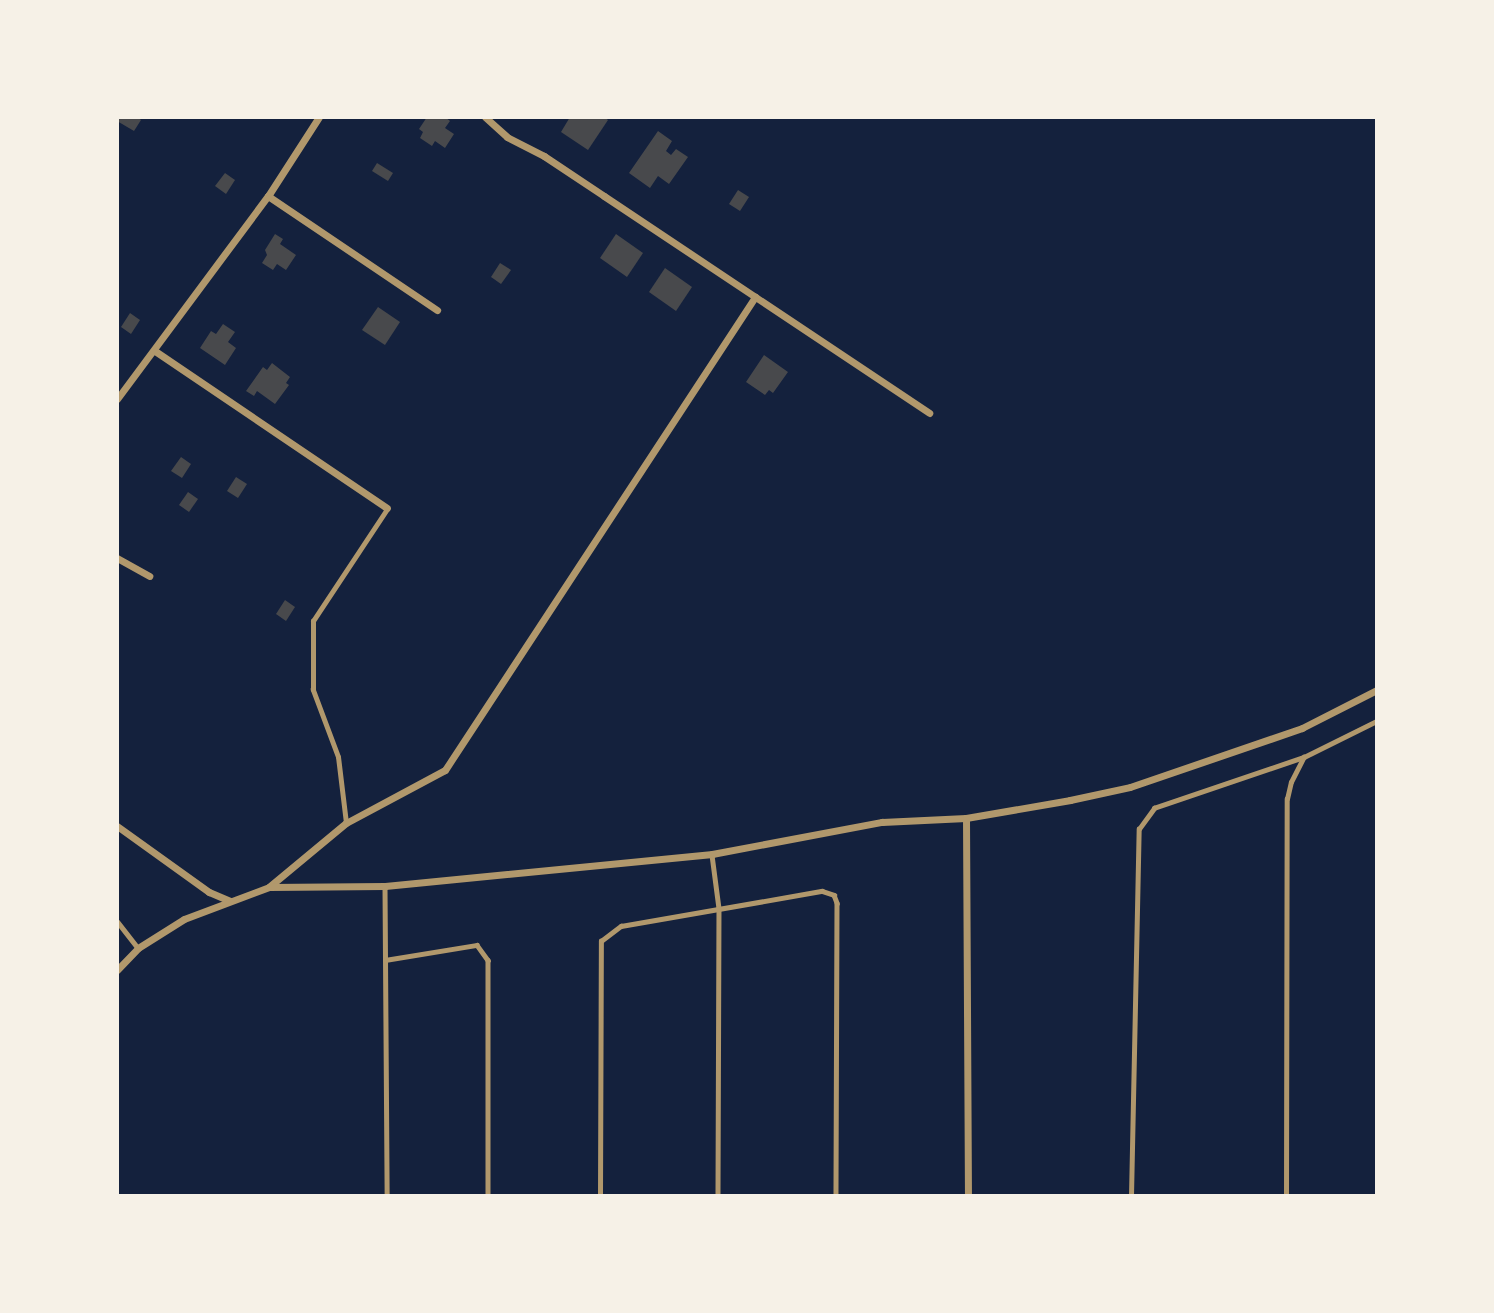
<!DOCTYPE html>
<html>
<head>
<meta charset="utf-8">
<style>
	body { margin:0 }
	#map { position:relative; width:1494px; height:1313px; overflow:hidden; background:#14213d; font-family:"Crimson Pro",serif }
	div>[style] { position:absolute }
	.building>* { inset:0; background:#48494c }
	.service>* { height:4.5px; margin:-2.25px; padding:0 2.25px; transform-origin:2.25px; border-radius:2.25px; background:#b1986c }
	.minor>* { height:7px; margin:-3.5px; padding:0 3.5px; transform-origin:3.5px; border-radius:3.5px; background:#b1986c }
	span { translate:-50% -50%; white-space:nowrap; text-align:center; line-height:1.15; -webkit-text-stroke:5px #f6f1e7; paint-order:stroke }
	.frame { position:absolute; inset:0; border:119px solid #f6f1e7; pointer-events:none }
</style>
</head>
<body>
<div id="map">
	<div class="building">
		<div style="clip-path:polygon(117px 117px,137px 117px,141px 120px,134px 131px,117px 121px)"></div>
		<div style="clip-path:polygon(427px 117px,445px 117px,450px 121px,445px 128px,454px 134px,445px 148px,435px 141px,432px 146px,420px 138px,423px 132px,419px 129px)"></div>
		<div style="clip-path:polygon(570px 117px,604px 117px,608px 120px,588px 150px,561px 132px)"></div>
		<div style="clip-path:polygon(658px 131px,672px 141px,666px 151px,671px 155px,676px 149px,688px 157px,669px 184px,658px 176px,650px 188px,629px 173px)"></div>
		<div style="clip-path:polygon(377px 163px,393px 173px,388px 181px,372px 171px)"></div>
		<div style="clip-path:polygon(225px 173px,235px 180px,226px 194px,215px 186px)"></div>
		<div style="clip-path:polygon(738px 190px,749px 197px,740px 211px,729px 204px)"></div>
		<div style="clip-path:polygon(275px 234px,283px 239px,280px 244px,296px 255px,286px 270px,277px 264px,273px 270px,262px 263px,267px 255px,265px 250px)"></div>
		<div style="clip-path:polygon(616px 234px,643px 253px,627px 277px,600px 258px)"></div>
		<div style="clip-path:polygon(500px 263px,511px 270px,501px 284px,491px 277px)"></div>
		<div style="clip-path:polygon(665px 268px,692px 287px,676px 311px,649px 292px)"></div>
		<div style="clip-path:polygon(378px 307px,400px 322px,385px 345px,362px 330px)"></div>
		<div style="clip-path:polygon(130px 313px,140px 320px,131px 334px,121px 327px)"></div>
		<div style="clip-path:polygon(223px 324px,235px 332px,228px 342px,236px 348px,225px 365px,200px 348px,211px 331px,216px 334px)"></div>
		<div style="clip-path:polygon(764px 355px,788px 372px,773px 393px,769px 390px,765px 395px,746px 382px)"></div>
		<div style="clip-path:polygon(272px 363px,290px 377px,286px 383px,289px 385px,275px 404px,257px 391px,254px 396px,246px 391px,263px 367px,267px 370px)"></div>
		<div style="clip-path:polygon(181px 457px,191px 464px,182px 478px,171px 471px)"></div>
		<div style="clip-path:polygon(236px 477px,247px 484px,238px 498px,227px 491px)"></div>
		<div style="clip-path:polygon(188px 492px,198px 499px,189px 512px,179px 505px)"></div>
		<div style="clip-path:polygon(285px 600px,295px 607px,286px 621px,276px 614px)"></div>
	</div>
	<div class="service">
		<div style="left:346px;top:823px;width:66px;rotate:-96.9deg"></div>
		<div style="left:338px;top:757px;width:72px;rotate:-110.5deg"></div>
		<div style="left:313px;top:690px;width:69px;rotate:-90deg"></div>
		<div style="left:313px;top:621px;width:134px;rotate:-56.5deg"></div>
		<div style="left:712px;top:855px;width:53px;rotate:82.5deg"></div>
		<div style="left:719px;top:908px;width:288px;rotate:90.2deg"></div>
		<div style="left:385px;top:887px;width:309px;rotate:89.6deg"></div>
		<div style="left:117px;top:921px;width:34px;rotate:52deg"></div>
		<div style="left:385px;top:960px;width:93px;rotate:-9.3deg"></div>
		<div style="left:477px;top:945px;width:19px;rotate:54deg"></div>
		<div style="left:488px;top:960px;width:236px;rotate:90deg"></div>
		<div style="left:600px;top:1196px;width:255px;rotate:-89.8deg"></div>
		<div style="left:601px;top:941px;width:25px;rotate:-37deg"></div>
		<div style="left:621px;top:926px;width:204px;rotate:-9.9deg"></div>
		<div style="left:822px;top:891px;width:13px;rotate:18deg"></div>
		<div style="left:834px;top:895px;width:9px;rotate:69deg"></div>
		<div style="left:837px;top:903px;width:293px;rotate:90.2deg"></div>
		<div style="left:1131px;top:1196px;width:367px;rotate:-88.8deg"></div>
		<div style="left:1139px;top:829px;width:26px;rotate:-54deg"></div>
		<div style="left:1154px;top:808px;width:158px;rotate:-18.8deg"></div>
		<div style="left:1304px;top:757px;width:81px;rotate:-26.3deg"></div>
		<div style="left:1286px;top:1196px;width:397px;rotate:-89.9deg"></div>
		<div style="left:1287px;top:799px;width:17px;rotate:-77deg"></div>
		<div style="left:1291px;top:782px;width:28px;rotate:-63deg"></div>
	</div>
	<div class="minor">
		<div style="left:485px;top:117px;width:30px;rotate:42deg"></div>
		<div style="left:507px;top:137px;width:42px;rotate:27.2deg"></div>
		<div style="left:544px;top:156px;width:72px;rotate:33.7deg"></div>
		<div style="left:604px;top:196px;width:391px;rotate:33.7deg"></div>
		<div style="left:268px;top:196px;width:204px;rotate:34deg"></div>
		<div style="left:155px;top:351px;width:280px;rotate:34.1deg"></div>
		<div style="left:117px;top:399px;width:253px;rotate:-53.4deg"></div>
		<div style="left:268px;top:196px;width:94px;rotate:-57.2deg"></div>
		<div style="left:117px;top:558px;width:37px;rotate:29deg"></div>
		<div style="left:966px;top:818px;width:378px;rotate:89.7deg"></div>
		<div style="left:117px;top:826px;width:113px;rotate:35.7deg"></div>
		<div style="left:209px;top:892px;width:23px;rotate:23deg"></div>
		<div style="left:270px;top:886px;width:99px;rotate:-39.7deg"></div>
		<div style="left:346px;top:823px;width:112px;rotate:-28.2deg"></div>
		<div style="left:445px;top:770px;width:566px;rotate:-56.76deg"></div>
		<div style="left:117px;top:970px;width:30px;rotate:-46deg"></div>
		<div style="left:138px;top:948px;width:54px;rotate:-32.2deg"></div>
		<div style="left:184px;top:919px;width:91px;rotate:-20.6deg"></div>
		<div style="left:269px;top:887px;width:116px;rotate:-0.5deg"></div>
		<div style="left:385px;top:886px;width:329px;rotate:-5.6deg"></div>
		<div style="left:712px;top:854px;width:173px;rotate:-10.7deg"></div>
		<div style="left:882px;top:822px;width:84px;rotate:-2.7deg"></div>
		<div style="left:966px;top:818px;width:106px;rotate:-9.8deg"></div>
		<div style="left:1070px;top:800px;width:61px;rotate:-12.2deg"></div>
		<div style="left:1130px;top:787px;width:182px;rotate:-18.9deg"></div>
		<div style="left:1302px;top:728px;width:84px;rotate:-26.9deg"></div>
	</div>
	<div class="frame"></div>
</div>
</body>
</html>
